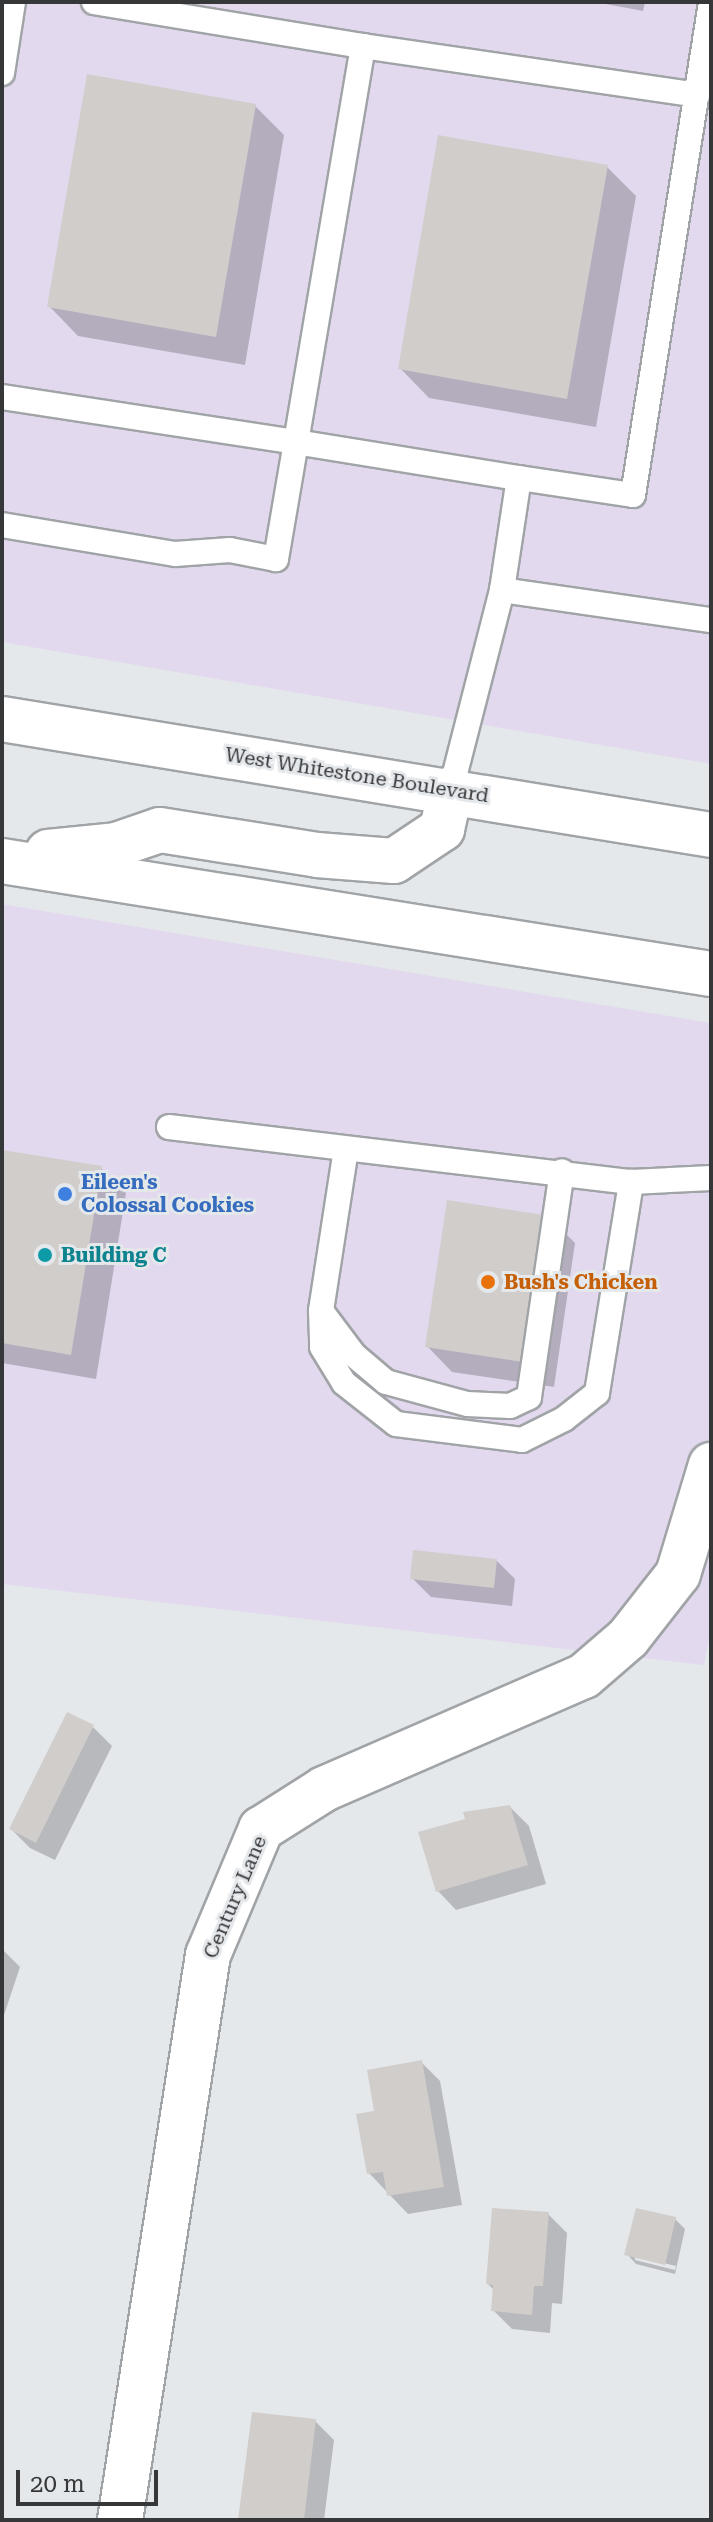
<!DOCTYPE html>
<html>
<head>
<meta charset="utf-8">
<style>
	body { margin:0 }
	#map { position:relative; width:713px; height:2522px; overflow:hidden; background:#e5e8eb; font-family:"Roboto Serif",serif }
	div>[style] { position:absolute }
	.commercial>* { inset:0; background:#e2d9ee }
	.shadow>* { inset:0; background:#0003 }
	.building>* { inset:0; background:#d1cdcb }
	.roads { filter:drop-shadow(2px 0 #a1a4a7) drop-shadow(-2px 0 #a1a4a7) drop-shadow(0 2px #a1a4a7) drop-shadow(0 -2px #a1a4a7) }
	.lane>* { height:24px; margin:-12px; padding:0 12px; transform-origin:12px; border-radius:12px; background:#fff }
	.street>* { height:44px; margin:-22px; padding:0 22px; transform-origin:22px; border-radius:22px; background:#fff }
	.secondary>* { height:44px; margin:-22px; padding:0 22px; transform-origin:22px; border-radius:22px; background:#fff }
	.dots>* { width:22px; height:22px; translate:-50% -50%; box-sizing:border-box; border:4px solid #e5e8eb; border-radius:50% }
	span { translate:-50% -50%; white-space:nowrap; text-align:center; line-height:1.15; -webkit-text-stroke:6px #e5e8eb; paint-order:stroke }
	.street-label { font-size:20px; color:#363739 }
	.shop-label { font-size:20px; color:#366cbe; font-weight:700 }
	.left { translate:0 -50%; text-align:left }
	.culture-label { font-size:20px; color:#0d838f; font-weight:700 }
	.food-label { font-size:20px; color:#c56008; font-weight:700 }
	.frame { position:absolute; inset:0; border:4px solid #363739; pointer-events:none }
	.scale { position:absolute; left:16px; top:2470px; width:142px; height:36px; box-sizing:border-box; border:4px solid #363739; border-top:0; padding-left:10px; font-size:24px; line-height:28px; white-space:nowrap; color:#363739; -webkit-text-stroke:6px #e5e8eb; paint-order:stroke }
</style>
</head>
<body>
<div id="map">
	<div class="commercial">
		<div style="clip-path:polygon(2px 2px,711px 2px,711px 764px,2px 642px)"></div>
		<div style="clip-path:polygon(2px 904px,711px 1023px,711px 1630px,704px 1665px,2px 1584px)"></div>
	</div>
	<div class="shadow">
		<div style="clip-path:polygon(595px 2px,645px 2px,643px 11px)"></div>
		<div style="clip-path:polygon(255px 106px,284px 135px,245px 365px,78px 336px,49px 306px)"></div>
		<div style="clip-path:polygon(607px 167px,636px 196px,596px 427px,429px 398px,400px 368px)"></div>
		<div style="clip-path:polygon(2px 1152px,101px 1168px,126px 1193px,96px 1379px,2px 1363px)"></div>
		<div style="clip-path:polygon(550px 1218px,575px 1243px,554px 1387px,452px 1372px,427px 1346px)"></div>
		<div style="clip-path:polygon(496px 1560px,515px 1579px,512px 1606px,431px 1597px,412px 1578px)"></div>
		<div style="clip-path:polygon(93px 1727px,112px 1746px,55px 1860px,30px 1848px,11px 1829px)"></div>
		<div style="clip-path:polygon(510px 1807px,529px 1826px,546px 1884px,456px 1910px,438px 1891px,467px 1820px)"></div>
		<div style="clip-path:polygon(2px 1949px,20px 1967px,2px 2021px)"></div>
		<div style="clip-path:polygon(421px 2062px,440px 2081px,462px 2205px,408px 2214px,369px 2173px,376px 2112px)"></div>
		<div style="clip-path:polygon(548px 2214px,567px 2233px,562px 2304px,552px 2303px,550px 2333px,512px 2329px,493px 2310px,494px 2290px,488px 2284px)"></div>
		<div style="clip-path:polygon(evenodd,675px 2219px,685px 2229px,675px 2274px,636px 2264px,627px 2254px,675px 2219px,635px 2256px,676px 2266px,675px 2270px,635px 2260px,635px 2256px)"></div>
		<div style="clip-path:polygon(315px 2421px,334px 2440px,324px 2520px,241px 2520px)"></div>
	</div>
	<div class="building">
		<div style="clip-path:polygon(87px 74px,256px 104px,216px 337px,47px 307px)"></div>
		<div style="clip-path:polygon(438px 135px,608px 165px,567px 399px,398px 369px)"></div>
		<div style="clip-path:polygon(2px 1150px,102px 1166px,71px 1355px,2px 1343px)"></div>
		<div style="clip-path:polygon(447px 1200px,551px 1216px,529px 1363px,425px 1347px)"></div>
		<div style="clip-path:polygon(413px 1550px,497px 1559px,494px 1588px,410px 1579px)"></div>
		<div style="clip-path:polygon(67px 1712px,94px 1725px,36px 1843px,9px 1829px)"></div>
		<div style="clip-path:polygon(510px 1805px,528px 1865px,436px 1892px,418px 1832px,465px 1819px,463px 1812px)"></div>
		<div style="clip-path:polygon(422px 2060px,444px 2187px,387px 2196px,383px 2172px,367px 2174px,356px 2114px,374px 2111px,367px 2070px)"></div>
		<div style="clip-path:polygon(492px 2208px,549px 2212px,543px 2286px,534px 2286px,532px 2315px,491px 2311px,493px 2285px,486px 2284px)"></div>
		<div style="clip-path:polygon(636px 2208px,676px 2217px,665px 2265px,624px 2255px)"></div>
		<div style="clip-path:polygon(252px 2412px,316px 2419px,304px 2520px,238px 2520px)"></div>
	</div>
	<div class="roads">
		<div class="lane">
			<div style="left:94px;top:2px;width:273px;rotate:9.3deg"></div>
			<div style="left:363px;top:46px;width:402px;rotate:99.6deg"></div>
			<div style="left:296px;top:442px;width:226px;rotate:9.2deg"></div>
			<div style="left:363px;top:46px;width:338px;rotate:8.3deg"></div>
			<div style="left:2px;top:73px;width:72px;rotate:-81.2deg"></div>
			<div style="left:2px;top:397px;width:297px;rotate:8.7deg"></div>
			<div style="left:296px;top:442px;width:119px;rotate:99.7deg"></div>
			<div style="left:276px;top:559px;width:47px;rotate:-168.9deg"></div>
			<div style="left:230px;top:550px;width:55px;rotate:175.8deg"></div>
			<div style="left:175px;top:554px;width:175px;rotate:-170.5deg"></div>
			<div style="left:502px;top:590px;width:113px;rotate:-81.4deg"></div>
			<div style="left:519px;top:478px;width:115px;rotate:8.5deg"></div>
			<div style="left:633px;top:495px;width:498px;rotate:-81deg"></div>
			<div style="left:451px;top:789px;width:205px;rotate:-75.6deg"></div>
			<div style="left:502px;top:590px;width:211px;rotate:8.2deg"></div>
			<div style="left:169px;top:1127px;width:465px;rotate:6.8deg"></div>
			<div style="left:631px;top:1182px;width:80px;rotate:-2.9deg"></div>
			<div style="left:346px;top:1149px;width:164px;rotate:98.8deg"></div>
			<div style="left:321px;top:1311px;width:36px;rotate:88deg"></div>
			<div style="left:322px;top:1347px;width:42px;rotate:58.6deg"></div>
			<div style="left:344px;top:1383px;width:66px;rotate:38.3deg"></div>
			<div style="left:396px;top:1424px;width:127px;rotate:7.2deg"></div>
			<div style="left:522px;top:1440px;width:47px;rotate:-26.6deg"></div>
			<div style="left:564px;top:1419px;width:42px;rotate:-38.2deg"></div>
			<div style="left:597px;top:1393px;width:214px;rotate:-80.8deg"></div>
			<div style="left:321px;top:1311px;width:55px;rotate:53.1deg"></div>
			<div style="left:354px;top:1355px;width:42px;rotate:40.2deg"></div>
			<div style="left:386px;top:1382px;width:84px;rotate:15.2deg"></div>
			<div style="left:467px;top:1404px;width:43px;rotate:2.7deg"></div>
			<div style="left:510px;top:1406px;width:21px;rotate:-25deg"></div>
			<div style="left:529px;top:1397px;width:228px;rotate:-81.7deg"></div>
		</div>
		<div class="street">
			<div style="left:120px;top:2520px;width:572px;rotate:-81.15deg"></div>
			<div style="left:208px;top:1955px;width:137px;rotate:-67.2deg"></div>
			<div style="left:261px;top:1829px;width:75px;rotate:-32.4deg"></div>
			<div style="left:324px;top:1789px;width:283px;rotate:-23.5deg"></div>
			<div style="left:584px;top:1676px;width:58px;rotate:-40.8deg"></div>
			<div style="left:628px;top:1638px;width:81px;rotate:-52deg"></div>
			<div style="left:678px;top:1574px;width:114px;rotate:-73.2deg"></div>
		</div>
		<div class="secondary">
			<div style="left:2px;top:719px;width:718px;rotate:9.29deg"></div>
			<div style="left:48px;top:852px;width:68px;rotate:-5.9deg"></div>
			<div style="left:116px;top:845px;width:46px;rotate:-18.8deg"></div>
			<div style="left:160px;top:830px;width:159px;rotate:9deg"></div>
			<div style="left:317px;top:855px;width:77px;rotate:4.5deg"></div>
			<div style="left:394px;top:861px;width:58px;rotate:-33.7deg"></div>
			<div style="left:442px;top:829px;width:41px;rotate:-77.3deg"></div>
			<div style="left:2px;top:861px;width:718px;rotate:9.06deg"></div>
		</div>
	</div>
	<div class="dots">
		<div style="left:65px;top:1194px;background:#3f7fe0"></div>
		<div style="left:45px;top:1255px;background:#0f9aa8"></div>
		<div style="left:488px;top:1282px;background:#e8710a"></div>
	</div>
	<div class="street-label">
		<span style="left:357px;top:775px;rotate:9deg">West Whitestone Boulevard</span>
		<span style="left:235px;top:1897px;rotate:-67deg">Century Lane</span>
	</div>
	<div class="shop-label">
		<span class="left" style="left:81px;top:1194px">Eileen's<br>Colossal Cookies</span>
	</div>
	<div class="culture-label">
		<span class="left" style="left:61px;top:1255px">Building C</span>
	</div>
	<div class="food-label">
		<span class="left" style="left:504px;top:1282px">Bush's Chicken</span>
	</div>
	<div class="frame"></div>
	<div class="scale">20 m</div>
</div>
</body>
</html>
